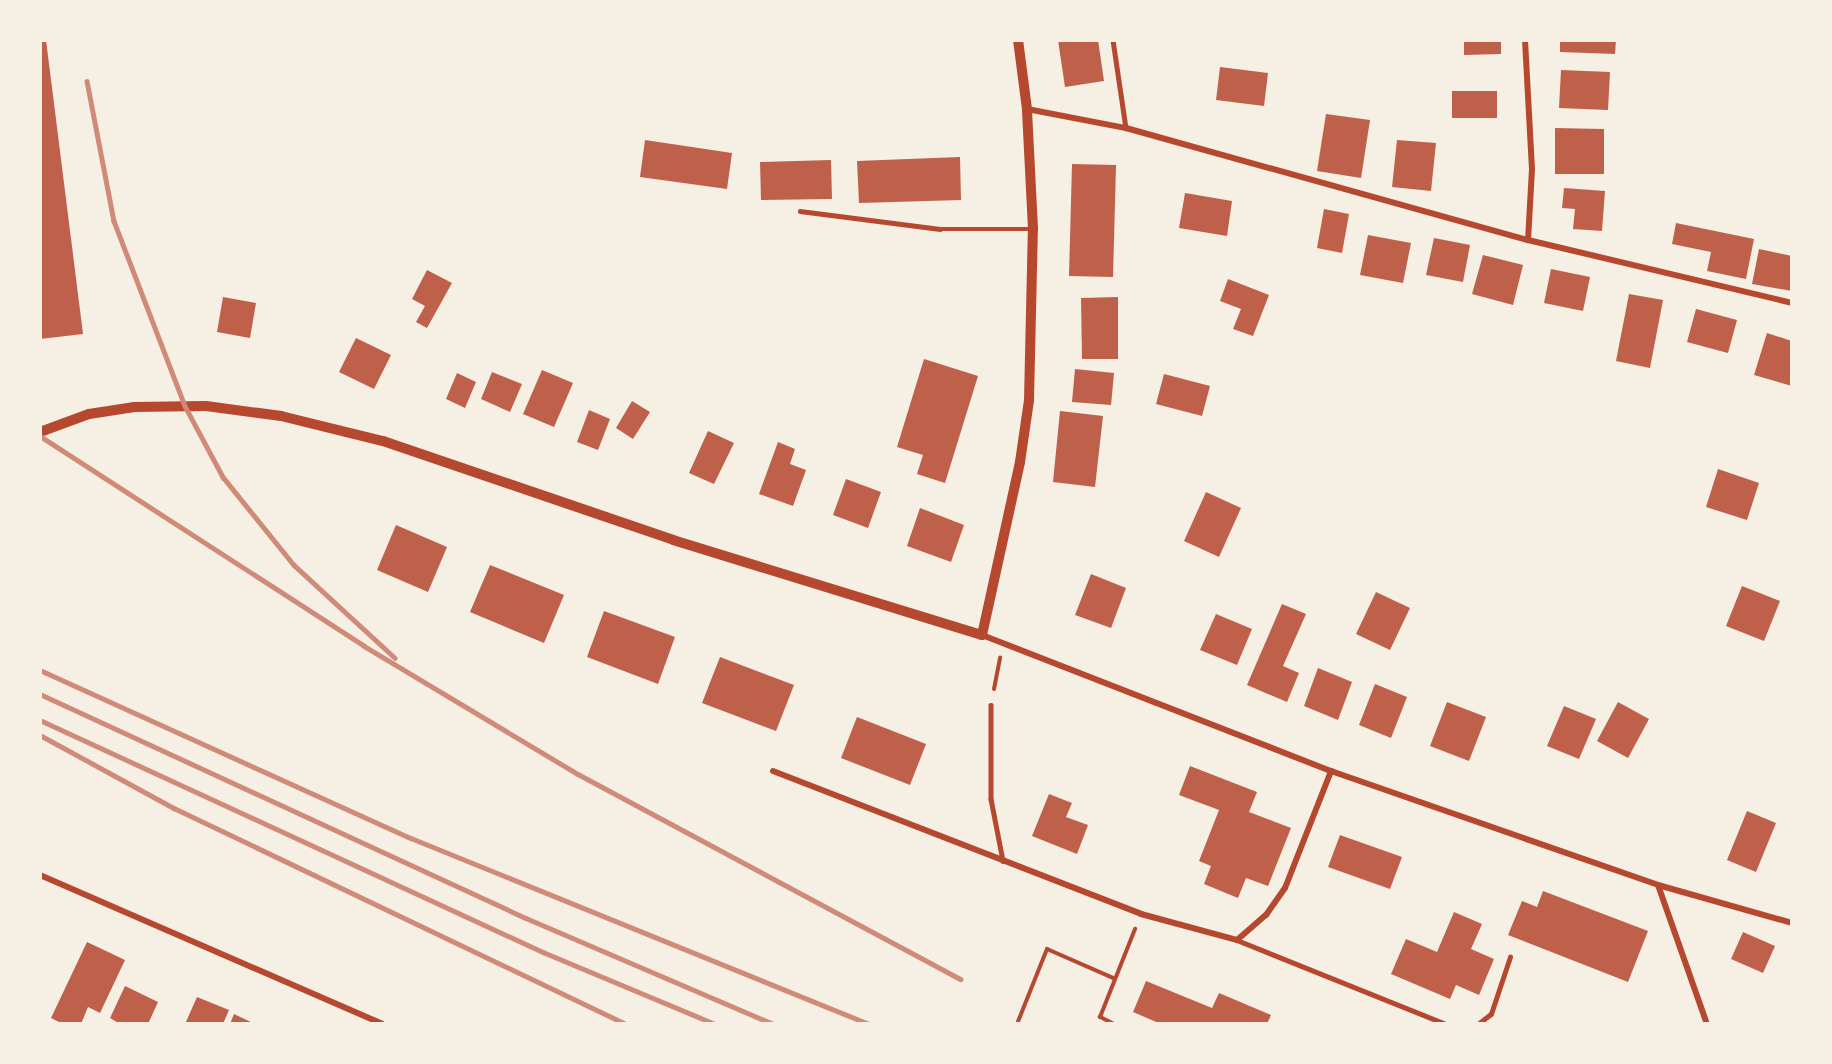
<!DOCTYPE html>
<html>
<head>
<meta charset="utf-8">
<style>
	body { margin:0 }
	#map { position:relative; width:1832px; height:1064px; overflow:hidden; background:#f6efe4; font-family:Raleway,sans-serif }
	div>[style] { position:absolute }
	.building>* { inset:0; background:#bf614a }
	.path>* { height:4px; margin:-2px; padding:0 2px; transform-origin:2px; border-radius:2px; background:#b5482f }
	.service>* { height:4.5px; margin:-2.25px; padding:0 2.25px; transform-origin:2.25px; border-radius:2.25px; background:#b5482f }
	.minor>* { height:6px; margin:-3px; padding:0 3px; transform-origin:3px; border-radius:3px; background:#b5482f }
	.tertiary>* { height:10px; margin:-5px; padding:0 5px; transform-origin:5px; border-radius:5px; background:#b5482f }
	.rail>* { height:4.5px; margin:-2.25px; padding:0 2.25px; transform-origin:2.25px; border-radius:2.25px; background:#cf8b77 }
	span { translate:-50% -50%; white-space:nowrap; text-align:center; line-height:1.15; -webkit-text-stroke:4.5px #f6efe4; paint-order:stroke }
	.frame { position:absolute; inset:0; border:42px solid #f6efe4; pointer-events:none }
</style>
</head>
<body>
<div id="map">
	<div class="building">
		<div style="clip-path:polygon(40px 40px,46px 40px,83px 334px,40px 339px)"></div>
		<div style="clip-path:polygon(1058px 40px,1098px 40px,1104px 81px,1065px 87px)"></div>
		<div style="clip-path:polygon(1464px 40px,1501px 40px,1501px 54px,1464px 55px)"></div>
		<div style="clip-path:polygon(1560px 40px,1616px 40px,1615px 54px,1560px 52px)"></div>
		<div style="clip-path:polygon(1220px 67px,1268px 73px,1264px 106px,1216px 100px)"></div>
		<div style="clip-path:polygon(1561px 70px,1610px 72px,1608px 110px,1559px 108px)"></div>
		<div style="clip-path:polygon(1452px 91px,1497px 91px,1497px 118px,1452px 118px)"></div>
		<div style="clip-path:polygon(1326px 114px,1370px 120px,1361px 178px,1317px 171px)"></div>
		<div style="clip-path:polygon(1555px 128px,1604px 129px,1604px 174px,1555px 174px)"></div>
		<div style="clip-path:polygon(645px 140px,732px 153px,727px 189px,640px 177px)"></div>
		<div style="clip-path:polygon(1397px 140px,1436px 143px,1431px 191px,1392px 187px)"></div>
		<div style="clip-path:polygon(960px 157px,961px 200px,859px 203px,857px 161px)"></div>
		<div style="clip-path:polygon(831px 160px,832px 199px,761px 200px,760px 162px)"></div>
		<div style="clip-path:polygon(1072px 164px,1116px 165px,1113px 277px,1069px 276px)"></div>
		<div style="clip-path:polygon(1564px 188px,1605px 191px,1602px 231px,1573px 229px,1575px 209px,1562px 208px)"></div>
		<div style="clip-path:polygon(1185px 193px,1232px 201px,1227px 236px,1179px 228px)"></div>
		<div style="clip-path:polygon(1324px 209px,1349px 214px,1342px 253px,1317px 248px)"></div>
		<div style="clip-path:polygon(1676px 223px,1754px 239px,1746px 279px,1707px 271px,1711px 252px,1672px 244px)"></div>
		<div style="clip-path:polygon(1368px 235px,1411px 243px,1403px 283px,1360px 275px)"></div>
		<div style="clip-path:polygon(1434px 238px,1470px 245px,1463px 282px,1426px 275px)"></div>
		<div style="clip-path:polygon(1759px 249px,1792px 256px,1792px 291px,1752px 284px)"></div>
		<div style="clip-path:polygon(1483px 255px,1523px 265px,1513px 305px,1472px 294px)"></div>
		<div style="clip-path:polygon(1551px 269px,1590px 277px,1583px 311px,1544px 303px)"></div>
		<div style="clip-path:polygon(427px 270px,452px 283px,427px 328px,416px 322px,425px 306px,412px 299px)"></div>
		<div style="clip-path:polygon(1228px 279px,1269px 295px,1253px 336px,1233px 329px,1241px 309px,1220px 301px)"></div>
		<div style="clip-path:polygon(1629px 294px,1663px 300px,1650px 368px,1616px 361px)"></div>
		<div style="clip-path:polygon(223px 297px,256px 303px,250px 338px,217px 332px)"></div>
		<div style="clip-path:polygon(1118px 297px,1118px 359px,1082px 359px,1081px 298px)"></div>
		<div style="clip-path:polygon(1696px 309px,1737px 320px,1728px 353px,1687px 342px)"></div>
		<div style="clip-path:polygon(1767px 333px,1792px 341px,1792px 386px,1754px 375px)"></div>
		<div style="clip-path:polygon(356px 338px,391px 355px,374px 389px,339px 372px)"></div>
		<div style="clip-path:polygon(924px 359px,978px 376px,945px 483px,917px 474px,923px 455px,897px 447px)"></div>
		<div style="clip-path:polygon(1075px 369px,1114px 373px,1111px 405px,1072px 402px)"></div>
		<div style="clip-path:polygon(542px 370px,573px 383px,554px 427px,523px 414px)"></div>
		<div style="clip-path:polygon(492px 372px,522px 384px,510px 412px,481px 399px)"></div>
		<div style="clip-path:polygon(457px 373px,476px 382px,465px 408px,446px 399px)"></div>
		<div style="clip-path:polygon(1164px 374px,1210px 386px,1202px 416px,1156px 404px)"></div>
		<div style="clip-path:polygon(632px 401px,650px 412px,633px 439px,616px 428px)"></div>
		<div style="clip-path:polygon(589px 410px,610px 419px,598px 450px,577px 442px)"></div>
		<div style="clip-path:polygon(1060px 411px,1103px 416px,1095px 487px,1053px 482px)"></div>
		<div style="clip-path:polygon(708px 431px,734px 443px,714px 484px,689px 473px)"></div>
		<div style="clip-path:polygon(778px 442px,795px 449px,790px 464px,806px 470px,793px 506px,759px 494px)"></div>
		<div style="clip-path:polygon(1718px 469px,1759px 483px,1747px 520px,1706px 507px)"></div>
		<div style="clip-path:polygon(846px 479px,881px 492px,868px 528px,833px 515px)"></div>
		<div style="clip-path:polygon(1206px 492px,1241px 508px,1219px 557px,1184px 541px)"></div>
		<div style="clip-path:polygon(920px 508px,964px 525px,951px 562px,907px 546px)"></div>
		<div style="clip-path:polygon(396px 525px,447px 547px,428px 592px,377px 570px)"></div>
		<div style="clip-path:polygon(490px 565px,564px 595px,544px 643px,470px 612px)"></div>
		<div style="clip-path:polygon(1091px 574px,1126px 588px,1111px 628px,1075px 615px)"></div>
		<div style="clip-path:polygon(1742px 586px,1780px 601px,1764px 641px,1726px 626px)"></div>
		<div style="clip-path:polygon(1376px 592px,1410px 608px,1390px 650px,1356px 634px)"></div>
		<div style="clip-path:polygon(1282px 604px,1306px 614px,1283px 666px,1299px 673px,1287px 702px,1247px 685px)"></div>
		<div style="clip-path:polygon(604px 611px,675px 637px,658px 684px,587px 657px)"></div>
		<div style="clip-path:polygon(1216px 614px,1252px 629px,1237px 665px,1200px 650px)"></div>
		<div style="clip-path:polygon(720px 657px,794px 685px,776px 731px,702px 703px)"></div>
		<div style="clip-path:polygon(1318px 668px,1352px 682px,1338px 720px,1304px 706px)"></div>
		<div style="clip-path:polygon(1375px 684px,1407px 697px,1391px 738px,1359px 725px)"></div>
		<div style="clip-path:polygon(1447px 702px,1486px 717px,1469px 761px,1430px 746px)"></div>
		<div style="clip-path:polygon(1618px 702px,1649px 719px,1628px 758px,1597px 741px)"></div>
		<div style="clip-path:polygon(1564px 706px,1596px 719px,1579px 759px,1547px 746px)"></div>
		<div style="clip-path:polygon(857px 717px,926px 744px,910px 785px,841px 758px)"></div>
		<div style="clip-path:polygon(1190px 766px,1257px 792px,1249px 812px,1291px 828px,1268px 886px,1246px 878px,1238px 898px,1204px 884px,1211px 866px,1199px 861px,1219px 810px,1179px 795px)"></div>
		<div style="clip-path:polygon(1049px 794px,1072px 803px,1066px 817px,1088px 825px,1077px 854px,1032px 836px)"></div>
		<div style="clip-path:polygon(1747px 811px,1776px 823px,1756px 872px,1727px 860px)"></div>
		<div style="clip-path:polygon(1340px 835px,1402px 857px,1390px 889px,1328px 867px)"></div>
		<div style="clip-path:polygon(1543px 891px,1648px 931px,1628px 982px,1508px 935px,1522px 901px,1537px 907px)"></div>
		<div style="clip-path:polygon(1454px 912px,1482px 924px,1471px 949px,1494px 959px,1479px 995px,1456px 985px,1450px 999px,1391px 974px,1406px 939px,1437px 952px)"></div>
		<div style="clip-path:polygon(1743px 932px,1775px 946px,1763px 973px,1731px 959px)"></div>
		<div style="clip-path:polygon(87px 942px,125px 960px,100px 1013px,88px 1007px,81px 1024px,63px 1024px,51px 1018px)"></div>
		<div style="clip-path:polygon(1146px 981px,1212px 1008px,1219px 993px,1271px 1015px,1267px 1024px,1161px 1024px,1133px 1012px)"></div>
		<div style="clip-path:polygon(125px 986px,158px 1002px,148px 1024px,120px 1024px,110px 1018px)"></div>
		<div style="clip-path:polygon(197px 997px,229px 1010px,223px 1024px,185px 1024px)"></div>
		<div style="clip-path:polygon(234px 1014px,255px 1024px,230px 1024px)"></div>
	</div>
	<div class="path">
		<div style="left:994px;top:689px;width:32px;rotate:-79deg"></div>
		<div style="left:1017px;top:1024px;width:81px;rotate:-68.2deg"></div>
		<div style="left:1047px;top:949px;width:72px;rotate:23.7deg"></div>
		<div style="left:1114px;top:1024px;width:16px;rotate:-153deg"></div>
		<div style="left:1100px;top:1017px;width:95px;rotate:-68.3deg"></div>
	</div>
	<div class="service">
		<div style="left:1113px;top:40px;width:89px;rotate:81.6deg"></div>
		<div style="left:800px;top:211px;width:141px;rotate:7.3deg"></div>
		<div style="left:940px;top:229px;width:93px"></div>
		<div style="left:991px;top:705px;width:94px;rotate:90deg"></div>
		<div style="left:991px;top:799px;width:63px;rotate:79deg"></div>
		<div style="left:1237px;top:940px;width:225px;rotate:21.9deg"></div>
		<div style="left:1478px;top:1024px;width:16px;rotate:-38deg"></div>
		<div style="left:1491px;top:1014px;width:60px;rotate:-71.6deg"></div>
	</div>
	<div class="minor">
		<div style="left:1525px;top:40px;width:129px;rotate:86.9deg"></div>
		<div style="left:1532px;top:169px;width:71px;rotate:93.2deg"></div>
		<div style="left:1027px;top:109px;width:101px;rotate:10.9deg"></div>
		<div style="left:1126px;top:128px;width:417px;rotate:15.6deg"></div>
		<div style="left:1528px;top:240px;width:271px;rotate:13.4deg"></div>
		<div style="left:982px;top:635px;width:375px;rotate:21.3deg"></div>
		<div style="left:1331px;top:771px;width:346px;rotate:19.2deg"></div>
		<div style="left:1658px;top:885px;width:139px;rotate:15.8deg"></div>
		<div style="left:773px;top:771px;width:395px;rotate:21.2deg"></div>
		<div style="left:1141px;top:914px;width:99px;rotate:15.2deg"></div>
		<div style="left:1237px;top:940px;width:38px;rotate:-41deg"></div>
		<div style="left:1266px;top:915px;width:33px;rotate:-55deg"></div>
		<div style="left:1285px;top:888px;width:126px;rotate:-68.5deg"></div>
		<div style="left:40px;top:875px;width:373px;rotate:23.5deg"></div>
		<div style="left:1658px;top:885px;width:147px;rotate:70.6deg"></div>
	</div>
	<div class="tertiary">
		<div style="left:40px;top:432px;width:52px;rotate:-20.2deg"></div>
		<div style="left:89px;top:414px;width:46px;rotate:-8.8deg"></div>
		<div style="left:134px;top:407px;width:72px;rotate:-0.8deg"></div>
		<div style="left:206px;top:406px;width:76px;rotate:7.6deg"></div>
		<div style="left:281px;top:416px;width:105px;rotate:13.8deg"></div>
		<div style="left:383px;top:441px;width:306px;rotate:18.8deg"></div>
		<div style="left:673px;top:540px;width:323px;rotate:17.1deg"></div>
		<div style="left:982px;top:635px;width:177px;rotate:-77.6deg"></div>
		<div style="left:1020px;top:462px;width:63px;rotate:-81.7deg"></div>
		<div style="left:1029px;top:400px;width:171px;rotate:-88.7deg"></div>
		<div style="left:1033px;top:229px;width:120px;rotate:-92.9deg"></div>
		<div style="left:1027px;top:109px;width:70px;rotate:-97.4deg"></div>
	</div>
	<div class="rail">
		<div style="left:87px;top:81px;width:143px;rotate:79.1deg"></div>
		<div style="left:114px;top:221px;width:198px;rotate:69deg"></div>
		<div style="left:185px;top:406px;width:81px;rotate:61.8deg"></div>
		<div style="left:223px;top:477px;width:113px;rotate:51.1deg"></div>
		<div style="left:294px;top:565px;width:137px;rotate:42.6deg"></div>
		<div style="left:40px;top:436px;width:386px;rotate:32.9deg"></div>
		<div style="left:364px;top:646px;width:249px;rotate:30.9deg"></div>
		<div style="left:578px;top:774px;width:434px;rotate:28.2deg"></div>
		<div style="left:40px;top:670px;width:407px;rotate:24.4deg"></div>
		<div style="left:411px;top:838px;width:494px;rotate:22.1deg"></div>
		<div style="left:40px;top:694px;width:535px;rotate:24.75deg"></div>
		<div style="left:526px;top:918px;width:269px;rotate:23.2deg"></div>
		<div style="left:40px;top:720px;width:554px;rotate:24.76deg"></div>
		<div style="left:543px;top:952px;width:186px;rotate:22.7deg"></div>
		<div style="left:40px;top:735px;width:153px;rotate:28.6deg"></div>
		<div style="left:174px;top:808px;width:501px;rotate:25.54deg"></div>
	</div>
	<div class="frame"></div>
</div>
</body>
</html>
